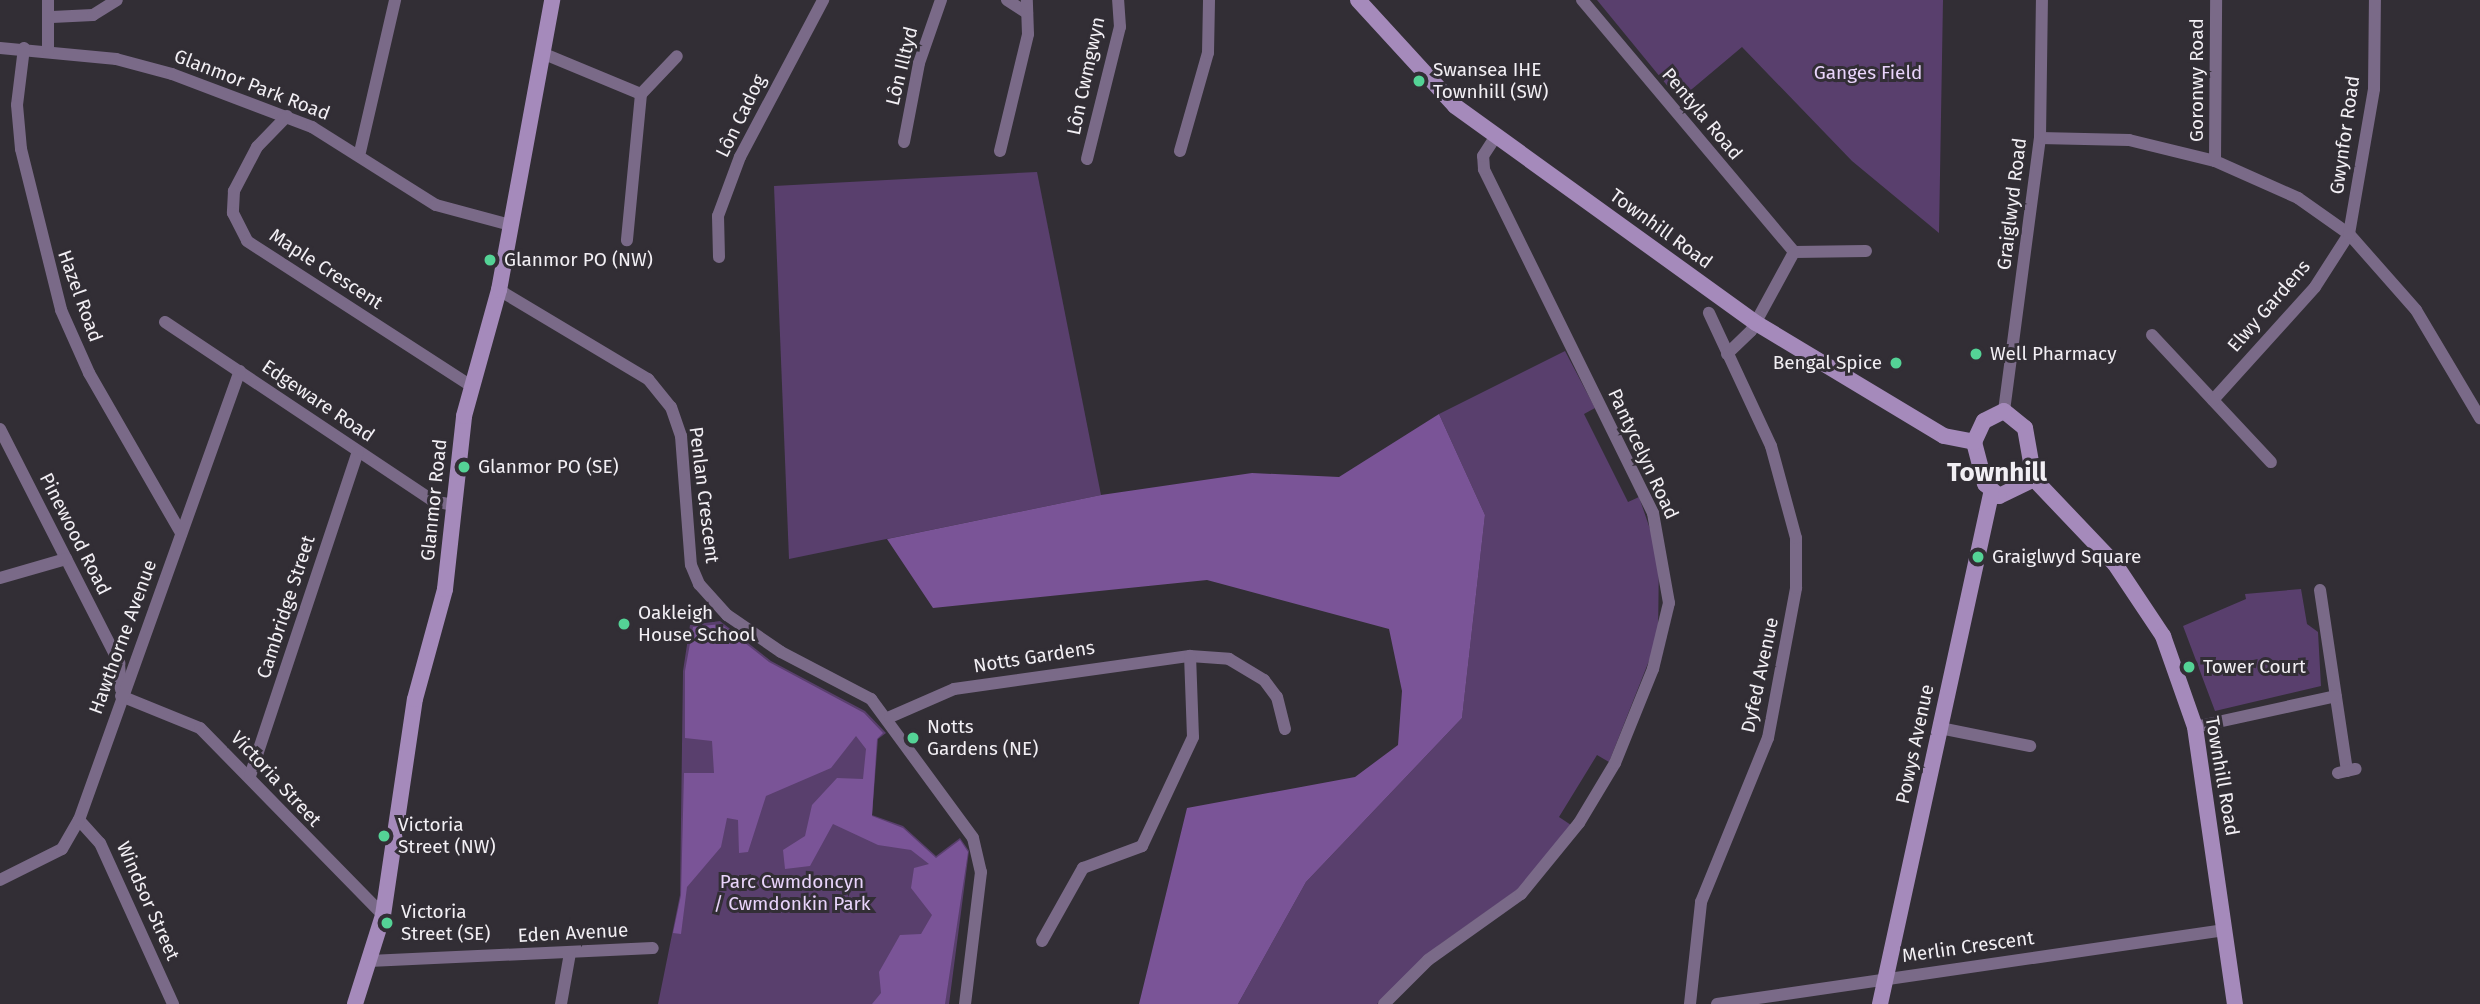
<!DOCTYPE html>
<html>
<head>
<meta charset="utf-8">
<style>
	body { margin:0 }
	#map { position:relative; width:2480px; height:1004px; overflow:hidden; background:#322e35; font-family:"Fira Sans",sans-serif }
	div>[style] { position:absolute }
	.green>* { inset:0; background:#593f6d }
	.forest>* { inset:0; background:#7a5497 }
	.street>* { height:12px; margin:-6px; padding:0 6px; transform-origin:6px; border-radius:6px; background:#7a6a88 }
	.secondary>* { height:16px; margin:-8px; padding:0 8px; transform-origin:8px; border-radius:8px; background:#a58abb }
	.dots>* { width:19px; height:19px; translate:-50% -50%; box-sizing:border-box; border:4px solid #322e35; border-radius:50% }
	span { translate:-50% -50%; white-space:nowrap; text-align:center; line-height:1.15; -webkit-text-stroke:6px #322e35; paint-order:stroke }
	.street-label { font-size:19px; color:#f2eff4 }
	.poi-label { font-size:19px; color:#f2eff4 }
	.left { translate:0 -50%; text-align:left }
	.right { translate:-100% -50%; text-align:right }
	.park-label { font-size:19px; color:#e9d4fb }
	.district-label { font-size:26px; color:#f2eff4; font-weight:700 }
</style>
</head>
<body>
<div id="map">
	<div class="green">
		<div style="clip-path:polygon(1597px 0,1943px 0,1939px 233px,1852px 161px,1742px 47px,1679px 100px)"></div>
		<div style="clip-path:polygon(1037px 172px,1101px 495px,789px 559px,774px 186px)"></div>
		<div style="clip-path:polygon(1565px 351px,1595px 408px,1584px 414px,1628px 502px,1639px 497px,1659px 555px,1658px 638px,1609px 762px,1597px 755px,1559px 817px,1571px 825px,1524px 885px,1439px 945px,1377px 1004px,1238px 1004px,1306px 882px,1462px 718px,1485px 515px,1439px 414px)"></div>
		<div style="clip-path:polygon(2301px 589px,2307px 624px,2318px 632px,2321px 686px,2215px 711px,2183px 626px,2246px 599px,2245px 594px)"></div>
		<div style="clip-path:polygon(720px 621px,771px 661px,865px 711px,886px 733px,878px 739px,872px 815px,903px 826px,936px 856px,960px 838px,969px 851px,949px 1004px,658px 1004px,680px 895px,683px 671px,690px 625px)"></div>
	</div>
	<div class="forest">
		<div style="clip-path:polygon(1439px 414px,1485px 515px,1462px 718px,1306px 882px,1238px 1004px,1139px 1004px,1187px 808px,1355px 777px,1398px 745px,1402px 691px,1389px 629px,1207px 580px,933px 608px,887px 539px,1101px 495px,1252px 473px,1339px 477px)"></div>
		<div style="clip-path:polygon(721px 624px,769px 662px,864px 713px,883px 733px,877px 739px,872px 816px,903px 828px,936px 858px,960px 840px,968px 852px,945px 1004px,872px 1004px,881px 993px,879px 972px,900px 935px,921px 934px,932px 915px,911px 888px,914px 868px,929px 864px,911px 850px,878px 845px,833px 824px,810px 866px,785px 869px,783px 850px,805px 836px,812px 805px,837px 778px,863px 779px,866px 749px,856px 736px,831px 768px,766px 796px,748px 852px,739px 853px,738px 820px,727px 818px,721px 847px,687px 887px,681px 934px,673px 933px,681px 895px,684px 773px,714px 773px,712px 741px,685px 738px,685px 671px,693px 627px)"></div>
	</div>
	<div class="street">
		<div style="left:1007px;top:0;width:24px;rotate:33deg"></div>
		<div style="left:1582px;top:0;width:329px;rotate:49.9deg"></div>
		<div style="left:52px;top:17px;width:41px;rotate:-2.8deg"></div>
		<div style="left:93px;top:15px;width:28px;rotate:-32deg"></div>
		<div style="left:0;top:48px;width:117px;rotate:5.4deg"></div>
		<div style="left:116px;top:59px;width:58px;rotate:15deg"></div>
		<div style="left:172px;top:74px;width:150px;rotate:20.7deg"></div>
		<div style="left:312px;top:127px;width:146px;rotate:32.2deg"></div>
		<div style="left:436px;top:205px;width:77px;rotate:15.1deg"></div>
		<div style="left:24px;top:48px;width:57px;rotate:97deg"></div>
		<div style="left:17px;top:105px;width:44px;rotate:84.8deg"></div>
		<div style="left:21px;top:149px;width:166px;rotate:76deg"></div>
		<div style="left:61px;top:310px;width:69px;rotate:66deg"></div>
		<div style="left:89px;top:373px;width:185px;rotate:60.1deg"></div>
		<div style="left:48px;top:51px;width:51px;rotate:-90deg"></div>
		<div style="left:542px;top:53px;width:107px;rotate:22.5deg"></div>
		<div style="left:641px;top:94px;width:147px;rotate:95.5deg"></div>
		<div style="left:641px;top:94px;width:52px;rotate:-46.5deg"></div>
		<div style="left:287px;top:116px;width:43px;rotate:134.1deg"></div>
		<div style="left:257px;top:147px;width:50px;rotate:117.6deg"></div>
		<div style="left:234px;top:191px;width:22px;rotate:93deg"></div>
		<div style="left:233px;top:213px;width:31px;rotate:63deg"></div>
		<div style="left:247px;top:241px;width:267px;rotate:32.9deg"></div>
		<div style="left:2040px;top:138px;width:89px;rotate:1.3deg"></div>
		<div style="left:2129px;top:140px;width:89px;rotate:13.7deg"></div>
		<div style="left:2215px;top:161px;width:91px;rotate:24deg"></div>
		<div style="left:2298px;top:198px;width:62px;rotate:35.2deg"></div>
		<div style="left:2349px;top:234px;width:101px;rotate:48.6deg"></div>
		<div style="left:2416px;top:310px;width:126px;rotate:59.3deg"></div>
		<div style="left:904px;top:142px;width:80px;rotate:-79.2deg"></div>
		<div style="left:919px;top:63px;width:67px;rotate:-70.8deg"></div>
		<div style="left:1000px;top:151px;width:120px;rotate:-76.5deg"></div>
		<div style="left:1028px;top:34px;width:34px;rotate:-92deg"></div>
		<div style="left:1180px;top:151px;width:102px;rotate:-74.1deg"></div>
		<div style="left:1208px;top:53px;width:53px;rotate:-88.9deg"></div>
		<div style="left:360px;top:152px;width:156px;rotate:-77deg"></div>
		<div style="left:1087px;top:159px;width:136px;rotate:-76deg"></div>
		<div style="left:1120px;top:27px;width:27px;rotate:-94deg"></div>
		<div style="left:2215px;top:161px;width:161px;rotate:-89.6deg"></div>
		<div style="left:1794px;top:252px;width:72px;rotate:-0.8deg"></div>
		<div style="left:719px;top:257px;width:41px;rotate:-91.4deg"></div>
		<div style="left:718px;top:216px;width:63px;rotate:-69.6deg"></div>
		<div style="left:740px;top:157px;width:178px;rotate:-62.1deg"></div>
		<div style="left:499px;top:290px;width:174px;rotate:30.9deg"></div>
		<div style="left:648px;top:379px;width:36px;rotate:51deg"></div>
		<div style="left:671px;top:407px;width:31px;rotate:71deg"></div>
		<div style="left:681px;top:436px;width:129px;rotate:85.6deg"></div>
		<div style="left:691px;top:565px;width:21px;rotate:67deg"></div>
		<div style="left:699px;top:584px;width:42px;rotate:47.9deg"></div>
		<div style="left:727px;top:615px;width:65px;rotate:34.4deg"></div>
		<div style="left:781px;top:652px;width:102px;rotate:27.6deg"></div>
		<div style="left:871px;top:699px;width:172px;rotate:53.7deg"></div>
		<div style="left:973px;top:838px;width:35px;rotate:77deg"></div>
		<div style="left:981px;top:872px;width:133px;rotate:96.9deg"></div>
		<div style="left:165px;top:322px;width:322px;rotate:33.7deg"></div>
		<div style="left:433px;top:501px;width:20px;rotate:11deg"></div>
		<div style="left:2152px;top:335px;width:174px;rotate:46.9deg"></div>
		<div style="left:1727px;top:354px;width:33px;rotate:-44deg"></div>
		<div style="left:1751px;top:331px;width:90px;rotate:-61.4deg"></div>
		<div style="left:2213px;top:400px;width:152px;rotate:-47.9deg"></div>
		<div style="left:2315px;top:287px;width:63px;rotate:-57.3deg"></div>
		<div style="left:2349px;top:234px;width:147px;rotate:-80.2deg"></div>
		<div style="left:2374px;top:89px;width:89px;rotate:-89.4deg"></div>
		<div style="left:2004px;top:411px;width:275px;rotate:-82.5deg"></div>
		<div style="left:2040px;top:138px;width:138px;rotate:-89.2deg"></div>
		<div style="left:0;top:429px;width:263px;rotate:63deg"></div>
		<div style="left:119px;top:663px;width:26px;rotate:86deg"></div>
		<div style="left:0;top:578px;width:69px;rotate:-16.1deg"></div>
		<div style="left:2320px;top:590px;width:183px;rotate:81.5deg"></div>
		<div style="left:121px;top:696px;width:85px;rotate:22.1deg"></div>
		<div style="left:200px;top:728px;width:262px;rotate:45.6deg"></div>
		<div style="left:890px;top:717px;width:70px;rotate:-23.6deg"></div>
		<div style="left:954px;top:689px;width:238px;rotate:-8deg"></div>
		<div style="left:1190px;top:656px;width:39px;rotate:4deg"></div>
		<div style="left:1229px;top:659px;width:41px;rotate:31deg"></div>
		<div style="left:1264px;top:680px;width:21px;rotate:53deg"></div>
		<div style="left:1277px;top:697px;width:33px;rotate:76deg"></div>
		<div style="left:2195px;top:727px;width:144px;rotate:-12.4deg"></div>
		<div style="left:1940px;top:728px;width:92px;rotate:11.3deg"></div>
		<div style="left:2338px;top:773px;width:18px;rotate:-13deg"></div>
		<div style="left:250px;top:776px;width:342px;rotate:-71.6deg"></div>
		<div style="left:79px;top:820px;width:31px;rotate:48deg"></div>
		<div style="left:100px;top:843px;width:177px;rotate:65.6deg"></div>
		<div style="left:0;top:880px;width:69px;rotate:-26.6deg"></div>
		<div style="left:62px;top:849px;width:34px;rotate:-60deg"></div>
		<div style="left:79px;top:820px;width:477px;rotate:-70.3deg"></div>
		<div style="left:1042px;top:941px;width:84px;rotate:-60.7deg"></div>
		<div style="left:1083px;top:868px;width:63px;rotate:-20.4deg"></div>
		<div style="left:1142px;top:846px;width:120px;rotate:-64.9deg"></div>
		<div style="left:1193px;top:737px;width:81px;rotate:-92.1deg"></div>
		<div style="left:369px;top:961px;width:284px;rotate:-2.6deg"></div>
		<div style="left:561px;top:1004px;width:52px;rotate:-80deg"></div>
		<div style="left:1384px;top:1004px;width:62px;rotate:-45deg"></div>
		<div style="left:1428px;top:960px;width:114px;rotate:-35.4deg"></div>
		<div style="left:1521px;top:894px;width:92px;rotate:-50.8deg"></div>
		<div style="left:1579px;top:823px;width:70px;rotate:-59deg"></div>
		<div style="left:1615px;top:763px;width:101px;rotate:-68deg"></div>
		<div style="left:1653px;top:669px;width:68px;rotate:-76.4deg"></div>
		<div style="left:1669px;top:603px;width:91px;rotate:-100.1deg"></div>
		<div style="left:1653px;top:513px;width:383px;rotate:-116.2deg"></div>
		<div style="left:1484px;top:169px;width:13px;rotate:-94deg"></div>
		<div style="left:1483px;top:156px;width:24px;rotate:-57deg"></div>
		<div style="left:1690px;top:1004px;width:103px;rotate:-83.8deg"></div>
		<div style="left:1701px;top:902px;width:177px;rotate:-67.8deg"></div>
		<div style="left:1768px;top:738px;width:153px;rotate:-79.4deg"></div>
		<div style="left:1796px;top:588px;width:50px;rotate:-90deg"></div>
		<div style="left:1796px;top:538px;width:95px;rotate:-105.2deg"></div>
		<div style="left:1771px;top:446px;width:147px;rotate:-115deg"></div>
		<div style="left:1717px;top:1004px;width:513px;rotate:-8.29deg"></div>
	</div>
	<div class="secondary">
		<div style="left:1358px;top:0;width:144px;rotate:47.5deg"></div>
		<div style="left:1455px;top:106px;width:371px;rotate:35.8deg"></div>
		<div style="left:1756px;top:323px;width:219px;rotate:31deg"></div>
		<div style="left:1944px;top:436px;width:31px;rotate:11deg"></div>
		<div style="left:2004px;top:411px;width:27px;rotate:39deg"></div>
		<div style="left:2025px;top:428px;width:52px;rotate:80deg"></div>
		<div style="left:2034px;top:479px;width:39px;rotate:154deg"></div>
		<div style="left:1999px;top:496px;width:18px;rotate:-139deg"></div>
		<div style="left:1985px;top:484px;width:43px;rotate:-104.7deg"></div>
		<div style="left:1974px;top:442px;width:23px;rotate:-65deg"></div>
		<div style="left:1984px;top:421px;width:22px;rotate:-27deg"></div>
		<div style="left:2034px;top:479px;width:117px;rotate:46.4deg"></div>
		<div style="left:2115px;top:564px;width:87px;rotate:56.3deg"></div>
		<div style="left:2163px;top:636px;width:96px;rotate:70.6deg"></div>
		<div style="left:2195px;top:727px;width:280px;rotate:81.8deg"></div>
		<div style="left:355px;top:1004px;width:93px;rotate:-72.5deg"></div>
		<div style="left:383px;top:915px;width:218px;rotate:-81.6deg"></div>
		<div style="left:415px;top:699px;width:114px;rotate:-74.7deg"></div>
		<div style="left:445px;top:589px;width:174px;rotate:-83.7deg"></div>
		<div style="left:464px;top:416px;width:131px;rotate:-74.5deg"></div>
		<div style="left:499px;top:290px;width:295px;rotate:-79.6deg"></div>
		<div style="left:1880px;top:1004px;width:522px;rotate:-77.72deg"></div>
	</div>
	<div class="dots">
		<div style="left:1419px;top:81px;background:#54d396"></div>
		<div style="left:490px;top:260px;background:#54d396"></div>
		<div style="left:1976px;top:354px;background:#54d396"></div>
		<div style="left:1896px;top:363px;background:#54d396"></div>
		<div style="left:464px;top:467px;background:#54d396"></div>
		<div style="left:1978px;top:557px;background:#54d396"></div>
		<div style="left:624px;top:624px;background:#54d396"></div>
		<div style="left:2189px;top:667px;background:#54d396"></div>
		<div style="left:913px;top:738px;background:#54d396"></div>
		<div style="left:384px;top:836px;background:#54d396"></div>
		<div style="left:387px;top:923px;background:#54d396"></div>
	</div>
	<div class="street-label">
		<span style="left:902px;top:66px;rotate:-76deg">Lôn Illtyd</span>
		<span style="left:1086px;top:76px;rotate:-78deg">Lôn Cwmgwyn</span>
		<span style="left:2197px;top:80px;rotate:-90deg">Goronwy Road</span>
		<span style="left:252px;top:85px;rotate:21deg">Glanmor Park Road</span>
		<span style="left:1702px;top:114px;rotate:50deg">Pentyla Road</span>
		<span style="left:741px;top:116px;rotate:-64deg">Lôn Cadog</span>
		<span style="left:2345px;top:135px;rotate:-82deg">Gwynfor Road</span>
		<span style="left:2012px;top:204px;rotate:-83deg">Graiglwyd Road</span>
		<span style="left:1661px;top:229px;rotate:36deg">Townhill Road</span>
		<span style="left:326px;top:269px;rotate:33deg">Maple Crescent</span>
		<span style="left:80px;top:296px;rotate:70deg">Hazel Road</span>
		<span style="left:2269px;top:306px;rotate:-49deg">Elwy Gardens</span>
		<span style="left:318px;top:401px;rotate:34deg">Edgeware Road</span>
		<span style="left:1643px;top:454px;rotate:65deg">Pantycelyn Road</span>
		<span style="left:704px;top:495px;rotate:83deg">Penlan Crescent</span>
		<span style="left:434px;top:500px;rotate:-84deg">Glanmor Road</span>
		<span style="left:75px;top:534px;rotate:63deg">Pinewood Road</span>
		<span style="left:286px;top:607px;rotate:-72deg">Cambridge Street</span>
		<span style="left:123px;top:637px;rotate:-70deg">Hawthorne Avenue</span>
		<span style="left:1034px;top:657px;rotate:-9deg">Notts Gardens</span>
		<span style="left:1760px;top:675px;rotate:-78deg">Dyfed Avenue</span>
		<span style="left:1915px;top:744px;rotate:-78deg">Powys Avenue</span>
		<span style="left:2222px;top:776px;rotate:80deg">Townhill Road</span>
		<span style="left:276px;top:779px;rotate:47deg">Victoria Street</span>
		<span style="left:148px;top:901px;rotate:66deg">Windsor Street</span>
		<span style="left:573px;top:933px;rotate:-3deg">Eden Avenue</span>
		<span style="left:1968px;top:947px;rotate:-8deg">Merlin Crescent</span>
	</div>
	<div class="poi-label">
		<span class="left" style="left:1433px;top:81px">Swansea IHE<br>Townhill (SW)</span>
		<span class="left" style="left:504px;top:260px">Glanmor PO (NW)</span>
		<span class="left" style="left:1990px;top:354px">Well Pharmacy</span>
		<span class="right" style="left:1882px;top:363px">Bengal Spice</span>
		<span class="left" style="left:478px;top:467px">Glanmor PO (SE)</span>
		<span class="left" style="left:1992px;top:557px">Graiglwyd Square</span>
		<span class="left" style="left:638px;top:624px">Oakleigh<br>House School</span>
		<span class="left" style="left:2203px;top:667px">Tower Court</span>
		<span class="left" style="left:927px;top:738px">Notts<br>Gardens (NE)</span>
		<span class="left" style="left:398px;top:836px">Victoria<br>Street (NW)</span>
		<span class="left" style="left:401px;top:923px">Victoria<br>Street (SE)</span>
	</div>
	<div class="park-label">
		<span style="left:1868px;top:73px">Ganges Field</span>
		<span style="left:792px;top:893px">Parc Cwmdoncyn<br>/ Cwmdonkin Park</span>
	</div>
	<div class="district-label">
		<span style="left:1997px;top:473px">Townhill</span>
	</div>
</div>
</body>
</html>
